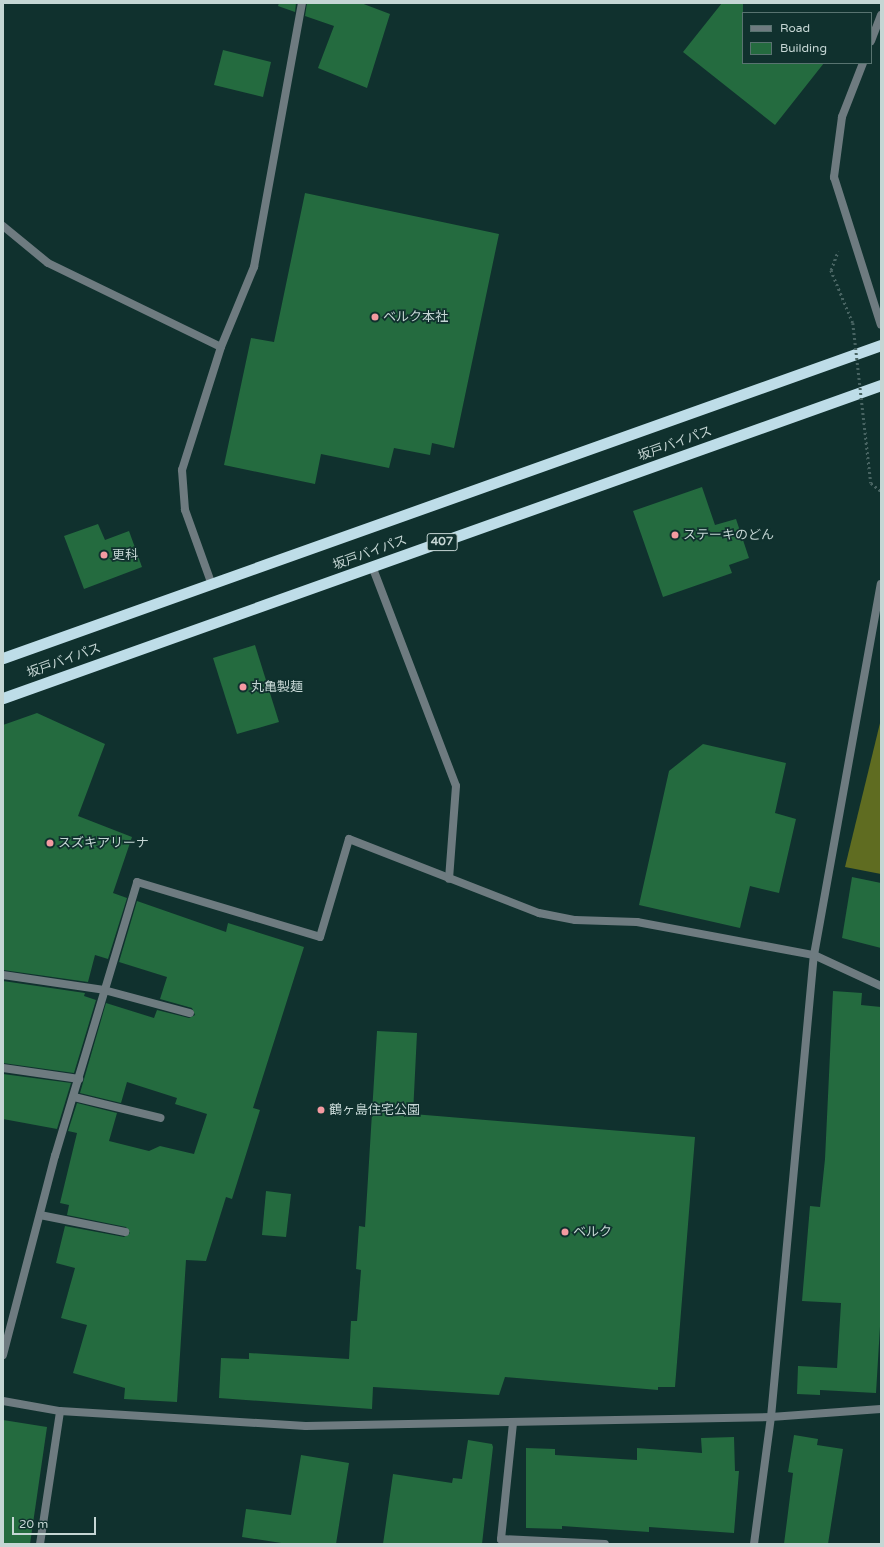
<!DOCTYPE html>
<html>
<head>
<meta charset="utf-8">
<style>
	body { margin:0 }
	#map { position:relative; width:884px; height:1547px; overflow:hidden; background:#10312e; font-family:"Varela Round","Noto Sans JP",sans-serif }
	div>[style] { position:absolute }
	.forest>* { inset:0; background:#5f6c21 }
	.building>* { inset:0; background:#246b3f }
	.path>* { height:2.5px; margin-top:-1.25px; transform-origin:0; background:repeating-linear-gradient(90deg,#486462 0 2px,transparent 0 5px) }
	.service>* { height:8px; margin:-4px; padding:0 4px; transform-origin:4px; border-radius:4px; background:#6e7b80 }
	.minor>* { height:8px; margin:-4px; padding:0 4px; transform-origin:4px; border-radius:4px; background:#6e7b80 }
	.tertiary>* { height:8px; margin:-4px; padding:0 4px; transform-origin:4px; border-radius:4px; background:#6e7b80 }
	.trunk>* { height:11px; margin:-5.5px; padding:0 5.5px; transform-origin:5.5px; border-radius:5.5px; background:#bedde8 }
	.path-bridge>* { height:2.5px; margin-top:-1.25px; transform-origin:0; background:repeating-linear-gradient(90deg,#486462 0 2px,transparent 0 5px) }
	.dots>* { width:11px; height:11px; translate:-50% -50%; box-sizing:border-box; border:2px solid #10312e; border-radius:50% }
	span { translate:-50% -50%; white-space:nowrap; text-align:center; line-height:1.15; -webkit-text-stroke:3.5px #10312e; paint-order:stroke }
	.shield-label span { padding:1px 3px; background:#10312e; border:1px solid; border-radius:3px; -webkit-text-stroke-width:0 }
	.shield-label { font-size:12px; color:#c5d6d4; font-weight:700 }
	.poi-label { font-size:13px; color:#c5d6d4 }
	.left { translate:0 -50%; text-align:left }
	.street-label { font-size:13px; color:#c5d6d4 }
	.frame { position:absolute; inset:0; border:4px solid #c5d6d4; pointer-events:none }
	.legend { position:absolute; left:742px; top:12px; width:130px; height:52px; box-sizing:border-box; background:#10312e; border:1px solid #587370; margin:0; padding:5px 7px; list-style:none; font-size:12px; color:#c5d6d4 }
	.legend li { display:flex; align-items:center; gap:8px; height:20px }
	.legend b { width:20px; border:1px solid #587370 }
	.scale { position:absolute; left:12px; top:1517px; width:84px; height:18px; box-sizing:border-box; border:2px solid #c5d6d4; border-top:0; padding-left:5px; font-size:12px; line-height:14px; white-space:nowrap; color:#c5d6d4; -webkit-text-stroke:3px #10312e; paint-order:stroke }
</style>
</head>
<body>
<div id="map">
	<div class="forest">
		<div style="clip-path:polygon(881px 719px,881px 874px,845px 867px)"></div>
	</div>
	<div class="building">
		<div style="clip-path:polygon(279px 3px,296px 3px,295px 12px,278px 6px)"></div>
		<div style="clip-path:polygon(307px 3px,361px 3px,390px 14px,367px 88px,318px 68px,334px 26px,305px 16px)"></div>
		<div style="clip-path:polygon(722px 3px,743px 3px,743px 63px,824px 63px,775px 125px,683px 52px)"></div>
		<div style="clip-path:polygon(223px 50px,271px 62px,263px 97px,214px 85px)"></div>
		<div style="clip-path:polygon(305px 193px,499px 234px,454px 448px,432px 443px,430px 455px,394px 448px,389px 468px,321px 454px,315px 484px,224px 465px,251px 338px,274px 342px)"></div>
		<div style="clip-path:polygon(702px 487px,715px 525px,736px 519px,749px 558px,729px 565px,732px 573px,663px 597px,633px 511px)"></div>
		<div style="clip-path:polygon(98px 524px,105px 540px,129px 531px,142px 567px,84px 589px,64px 536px)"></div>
		<div style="clip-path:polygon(255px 645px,279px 722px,237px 734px,213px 658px)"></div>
		<div style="clip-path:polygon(37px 713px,105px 744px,78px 816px,132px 837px,113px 893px,127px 898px,108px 959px,95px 955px,88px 982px,3px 970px,3px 725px)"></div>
		<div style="clip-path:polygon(703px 744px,786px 763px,775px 813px,796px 819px,779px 893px,750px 886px,740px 928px,639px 905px,669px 771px)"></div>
		<div style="clip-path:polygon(852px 877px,881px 883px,881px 948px,842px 938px)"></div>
		<div style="clip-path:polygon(137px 901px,226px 932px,228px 923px,304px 947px,253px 1108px,260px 1110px,232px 1199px,226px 1197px,206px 1261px,186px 1260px,177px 1402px,124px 1399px,125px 1388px,73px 1373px,87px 1325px,61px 1318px,75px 1268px,56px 1263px,65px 1226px,124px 1237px,130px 1233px,126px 1227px,67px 1215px,69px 1205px,60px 1203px,77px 1133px,68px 1131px,77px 1103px,117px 1113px,109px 1141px,149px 1151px,160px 1146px,194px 1154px,207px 1114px,175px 1104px,177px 1098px,127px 1082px,121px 1103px,80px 1093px,106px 1003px,154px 1018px,157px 1010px,189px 1018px,195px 1015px,192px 1008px,160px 999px,167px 977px,119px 962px)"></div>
		<div style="clip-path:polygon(3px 981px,85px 993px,84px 996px,96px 1000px,74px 1073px,3px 1063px)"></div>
		<div style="clip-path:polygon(833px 991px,862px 993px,861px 1005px,881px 1007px,881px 1310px,876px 1393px,820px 1390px,820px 1395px,797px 1394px,798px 1366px,837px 1368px,841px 1303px,802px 1301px,810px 1206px,820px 1207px,825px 1159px)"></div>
		<div style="clip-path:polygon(377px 1031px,417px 1033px,413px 1114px,695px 1137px,675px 1387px,658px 1387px,658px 1390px,505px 1377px,499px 1395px,373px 1387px,372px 1409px,219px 1398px,221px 1358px,249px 1359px,249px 1353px,349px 1359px,351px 1321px,357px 1321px,361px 1270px,356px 1269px,359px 1226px,365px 1227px)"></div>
		<div style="clip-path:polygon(3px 1074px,71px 1083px,57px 1129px,3px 1119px)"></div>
		<div style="clip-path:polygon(266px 1191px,291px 1194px,286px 1237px,262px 1235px)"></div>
		<div style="clip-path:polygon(3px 1420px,47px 1427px,30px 1544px,3px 1544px)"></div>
		<div style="clip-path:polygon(794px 1435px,818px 1439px,817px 1445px,843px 1449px,828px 1544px,784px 1544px,793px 1473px,788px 1472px)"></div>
		<div style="clip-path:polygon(734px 1437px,735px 1471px,739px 1471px,734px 1533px,649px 1527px,649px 1532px,562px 1526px,562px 1529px,526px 1528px,526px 1448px,555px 1449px,555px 1455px,637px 1460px,637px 1448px,702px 1453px,701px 1438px)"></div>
		<div style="clip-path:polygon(468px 1440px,492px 1444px,493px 1447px,482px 1544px,383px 1544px,393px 1474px,452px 1483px,453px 1478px,462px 1479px)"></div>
		<div style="clip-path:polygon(301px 1455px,349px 1463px,336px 1544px,288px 1544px,242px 1537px,246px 1509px,291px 1515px)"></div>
	</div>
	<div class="path">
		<div style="left:831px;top:270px;width:20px;rotate:-70deg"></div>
		<div style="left:871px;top:483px;width:13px;rotate:39deg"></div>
	</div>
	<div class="service">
		<div style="left:3px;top:226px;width:58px;rotate:39.4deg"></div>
		<div style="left:48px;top:263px;width:192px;rotate:25.9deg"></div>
		<div style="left:372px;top:566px;width:235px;rotate:69.1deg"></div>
		<div style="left:456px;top:786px;width:93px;rotate:94.3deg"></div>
	</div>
	<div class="minor">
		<div style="left:871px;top:41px;width:28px;rotate:-69deg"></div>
		<div style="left:863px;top:63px;width:58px;rotate:111.3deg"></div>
		<div style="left:842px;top:117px;width:61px;rotate:97.6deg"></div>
		<div style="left:834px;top:177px;width:155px;rotate:72.4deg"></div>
		<div style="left:212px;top:585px;width:80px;rotate:-109.8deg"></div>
		<div style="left:185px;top:510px;width:40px;rotate:-94.3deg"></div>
		<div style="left:182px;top:470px;width:129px;rotate:-72.4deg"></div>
		<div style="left:221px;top:347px;width:87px;rotate:-67.6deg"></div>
		<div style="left:254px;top:267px;width:268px;rotate:-79.7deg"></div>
		<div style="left:3px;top:975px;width:102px;rotate:8.4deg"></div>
		<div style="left:104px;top:990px;width:89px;rotate:15deg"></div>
		<div style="left:3px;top:1068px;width:77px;rotate:8.2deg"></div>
		<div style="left:74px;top:1097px;width:89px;rotate:13.6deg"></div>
		<div style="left:40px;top:1215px;width:87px;rotate:11.3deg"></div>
		<div style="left:3px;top:1355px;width:206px;rotate:-75.4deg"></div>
		<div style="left:55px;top:1156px;width:286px;rotate:-73.3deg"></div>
		<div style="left:137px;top:882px;width:191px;rotate:16.7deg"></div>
		<div style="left:320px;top:937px;width:102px;rotate:-73.5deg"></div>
		<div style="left:349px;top:839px;width:204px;rotate:21.3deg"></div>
		<div style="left:539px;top:913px;width:37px;rotate:11deg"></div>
		<div style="left:575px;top:920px;width:62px;rotate:1.8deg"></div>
		<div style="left:637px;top:922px;width:180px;rotate:10.6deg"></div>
		<div style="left:814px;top:955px;width:74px;rotate:24.8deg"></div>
		<div style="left:3px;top:1401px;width:58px;rotate:10deg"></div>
		<div style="left:60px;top:1411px;width:246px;rotate:3.5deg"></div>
		<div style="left:306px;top:1426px;width:465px;rotate:-1.1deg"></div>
		<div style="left:771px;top:1417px;width:110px;rotate:-4.2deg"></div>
		<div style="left:513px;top:1423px;width:117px;rotate:95.9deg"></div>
		<div style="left:501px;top:1539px;width:104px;rotate:2.8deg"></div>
		<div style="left:40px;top:1544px;width:134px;rotate:-81.4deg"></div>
	</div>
	<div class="tertiary">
		<div style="left:754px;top:1544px;width:128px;rotate:-82.4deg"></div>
		<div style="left:771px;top:1417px;width:464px;rotate:-84.7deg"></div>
		<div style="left:814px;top:955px;width:377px;rotate:-79.8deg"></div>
	</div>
	<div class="trunk">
		<div style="left:3px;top:658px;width:932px;rotate:-19.62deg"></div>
		<div style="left:3px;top:698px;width:932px;rotate:-19.62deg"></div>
	</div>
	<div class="path-bridge">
		<div style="left:831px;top:270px;width:57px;rotate:67.5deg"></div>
		<div style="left:853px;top:323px;width:161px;rotate:83.6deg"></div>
	</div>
	<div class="dots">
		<div style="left:375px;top:317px;background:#f49aa1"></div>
		<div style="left:675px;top:535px;background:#f49aa1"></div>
		<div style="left:104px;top:555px;background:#f49aa1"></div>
		<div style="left:243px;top:687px;background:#f49aa1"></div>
		<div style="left:50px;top:843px;background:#f49aa1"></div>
		<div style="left:321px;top:1110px;background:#f49aa1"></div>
		<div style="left:565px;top:1232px;background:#f49aa1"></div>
	</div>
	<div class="shield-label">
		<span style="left:442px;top:542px">407</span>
	</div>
	<div class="poi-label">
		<span class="left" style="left:383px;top:317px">ベルク本社</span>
		<span class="left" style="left:683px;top:535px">ステーキのどん</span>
		<span class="left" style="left:112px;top:555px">更科</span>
		<span class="left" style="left:251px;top:687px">丸亀製麺</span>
		<span class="left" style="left:58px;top:843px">スズキアリーナ</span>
		<span class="left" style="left:329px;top:1110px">鶴ヶ島住宅公園</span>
		<span class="left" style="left:573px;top:1232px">ベルク</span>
	</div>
	<div class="street-label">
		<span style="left:675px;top:444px;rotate:-20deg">坂戸バイパス</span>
		<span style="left:370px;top:553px;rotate:-20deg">坂戸バイパス</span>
		<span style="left:64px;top:661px;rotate:-20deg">坂戸バイパス</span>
	</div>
	<div class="frame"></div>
	<ul class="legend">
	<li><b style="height:5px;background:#6e7b80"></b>Road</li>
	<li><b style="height:11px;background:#246b3f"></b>Building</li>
	</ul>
	<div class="scale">20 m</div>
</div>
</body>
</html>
